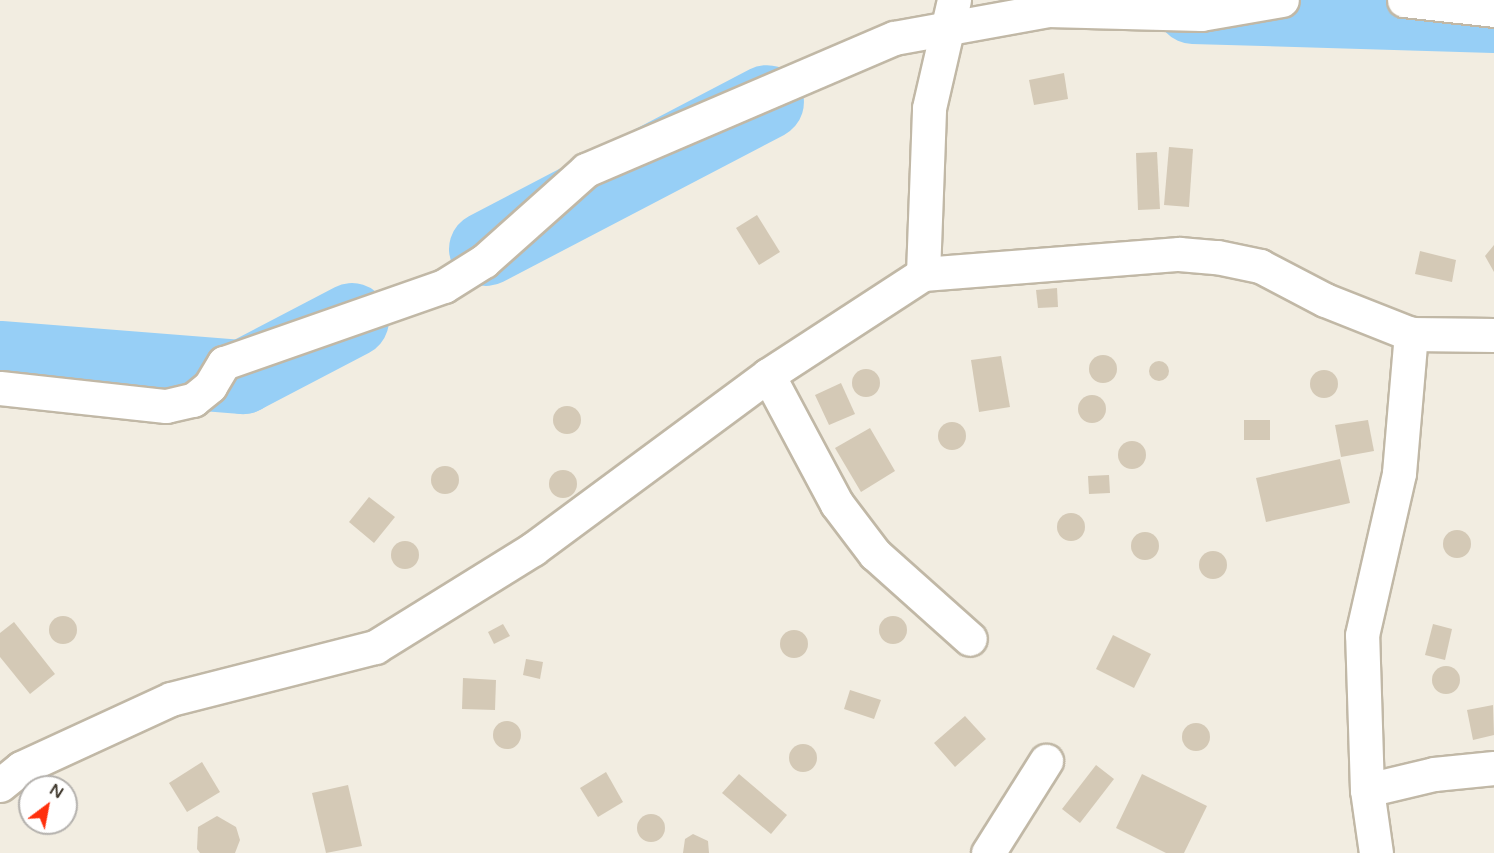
<!DOCTYPE html>
<html>
<head>
<meta charset="utf-8">
<style>
	body { margin:0 }
	#map { position:relative; width:1494px; height:853px; overflow:hidden; background:#f2ede1; font-family:"Varela Round",sans-serif }
	div>[style] { position:absolute }
	.river>* { height:74px; margin:-37px; padding:0 37px; transform-origin:37px; border-radius:37px; background:#97cff6 }
	.building>* { inset:0; background:#d4c9b6 }
	.round { border-radius:50% }
	.roads { filter:drop-shadow(2px 0 #c1b8a6) drop-shadow(-2px 0 #c1b8a6) drop-shadow(0 2px #c1b8a6) drop-shadow(0 -2px #c1b8a6) }
	.minor>* { height:33px; margin:-16.5px; padding:0 16.5px; transform-origin:16.5px; border-radius:16.5px; background:#fff }
	span { translate:-50% -50%; white-space:nowrap; text-align:center; line-height:1.15; -webkit-text-stroke:4.5px #fff; paint-order:stroke }
	.north { position:absolute; left:18px; top:775px; width:60px; height:60px; box-sizing:border-box; background:#fff; border:2px solid #b4b1ad; border-radius:50%; rotate:32deg; font-size:16px; font-weight:700; line-height:24px; text-align:center; color:#443d32 }
	.north::after { content:''; display:block; margin:auto; width:21px; height:27px; background:#ff300c; clip-path:polygon(50% 0,100% 100%,50% 72%,0 100%) }
</style>
</head>
<body>
<div id="map">
	<div class="river">
		<div style="left:1193px;top:7px;width:301px;rotate:1.7deg"></div>
		<div style="left:486px;top:249px;width:317px;rotate:-27.6deg"></div>
		<div style="left:0;top:358px;width:244px;rotate:4.5deg"></div>
		<div style="left:243px;top:377px;width:123px;rotate:-27.6deg"></div>
	</div>
	<div class="building">
		<div style="clip-path:polygon(1064px 73px,1068px 99px,1034px 105px,1029px 80px)"></div>
		<div style="clip-path:polygon(1169px 147px,1193px 149px,1189px 207px,1164px 205px)"></div>
		<div style="clip-path:polygon(1157px 152px,1160px 209px,1138px 210px,1136px 153px)"></div>
		<div style="clip-path:polygon(757px 215px,780px 252px,759px 265px,736px 228px)"></div>
		<div style="clip-path:polygon(1494px 245px,1494px 272px,1485px 256px)"></div>
		<div style="clip-path:polygon(1420px 251px,1456px 260px,1452px 282px,1415px 274px)"></div>
		<div style="clip-path:polygon(1057px 288px,1058px 307px,1038px 308px,1036px 290px)"></div>
		<div class="round" style="left:1089px;top:355px;width:28px;height:28px"></div>
		<div style="clip-path:polygon(1001px 356px,1010px 407px,979px 412px,971px 360px)"></div>
		<div class="round" style="left:1149px;top:361px;width:20px;height:20px"></div>
		<div class="round" style="left:852px;top:369px;width:28px;height:28px"></div>
		<div class="round" style="left:1310px;top:370px;width:28px;height:28px"></div>
		<div style="clip-path:polygon(841px 383px,855px 414px,829px 425px,815px 395px)"></div>
		<div class="round" style="left:1078px;top:395px;width:28px;height:28px"></div>
		<div class="round" style="left:553px;top:406px;width:28px;height:28px"></div>
		<div style="clip-path:polygon(1244px 420px,1270px 420px,1270px 440px,1244px 440px)"></div>
		<div style="clip-path:polygon(1368px 420px,1374px 451px,1341px 457px,1335px 425px)"></div>
		<div class="round" style="left:938px;top:422px;width:28px;height:28px"></div>
		<div style="clip-path:polygon(870px 428px,895px 471px,861px 492px,835px 448px)"></div>
		<div class="round" style="left:1118px;top:441px;width:28px;height:28px"></div>
		<div style="clip-path:polygon(1340px 459px,1350px 503px,1266px 522px,1256px 478px)"></div>
		<div class="round" style="left:431px;top:466px;width:28px;height:28px"></div>
		<div class="round" style="left:549px;top:470px;width:28px;height:28px"></div>
		<div style="clip-path:polygon(1109px 475px,1110px 493px,1089px 494px,1088px 476px)"></div>
		<div style="clip-path:polygon(369px 497px,395px 517px,374px 543px,349px 522px)"></div>
		<div class="round" style="left:1057px;top:513px;width:28px;height:28px"></div>
		<div class="round" style="left:1443px;top:530px;width:28px;height:28px"></div>
		<div class="round" style="left:1131px;top:532px;width:28px;height:28px"></div>
		<div class="round" style="left:391px;top:541px;width:28px;height:28px"></div>
		<div class="round" style="left:1199px;top:551px;width:28px;height:28px"></div>
		<div class="round" style="left:49px;top:616px;width:28px;height:28px"></div>
		<div class="round" style="left:879px;top:616px;width:28px;height:28px"></div>
		<div style="clip-path:polygon(14px 622px,55px 674px,30px 694px,0 657px,0 633px)"></div>
		<div style="clip-path:polygon(503px 624px,510px 636px,494px 644px,488px 632px)"></div>
		<div style="clip-path:polygon(1433px 624px,1452px 629px,1445px 660px,1425px 655px)"></div>
		<div class="round" style="left:780px;top:630px;width:28px;height:28px"></div>
		<div style="clip-path:polygon(1113px 635px,1151px 654px,1134px 688px,1096px 669px)"></div>
		<div style="clip-path:polygon(526px 659px,543px 662px,540px 679px,523px 675px)"></div>
		<div class="round" style="left:1432px;top:666px;width:28px;height:28px"></div>
		<div style="clip-path:polygon(463px 678px,496px 680px,495px 710px,462px 709px)"></div>
		<div style="clip-path:polygon(850px 690px,881px 700px,874px 719px,844px 709px)"></div>
		<div style="clip-path:polygon(1493px 705px,1494px 735px,1473px 740px,1467px 710px)"></div>
		<div style="clip-path:polygon(965px 716px,986px 739px,955px 767px,934px 743px)"></div>
		<div class="round" style="left:493px;top:721px;width:28px;height:28px"></div>
		<div class="round" style="left:1182px;top:723px;width:28px;height:28px"></div>
		<div class="round" style="left:789px;top:744px;width:28px;height:28px"></div>
		<div style="clip-path:polygon(202px 762px,220px 792px,187px 812px,169px 783px)"></div>
		<div style="clip-path:polygon(1096px 765px,1114px 779px,1080px 823px,1062px 809px)"></div>
		<div style="clip-path:polygon(606px 772px,623px 802px,598px 817px,580px 788px)"></div>
		<div style="clip-path:polygon(739px 774px,787px 815px,771px 834px,722px 793px)"></div>
		<div style="clip-path:polygon(1142px 774px,1207px 806px,1184px 853px,1166px 853px,1116px 828px)"></div>
		<div style="clip-path:polygon(348px 785px,362px 846px,326px 853px,312px 793px)"></div>
		<div class="round" style="left:637px;top:814px;width:28px;height:28px"></div>
		<div style="clip-path:polygon(217px 816px,236px 827px,240px 840px,235px 853px,200px 853px,197px 849px,198px 827px)"></div>
		<div style="clip-path:polygon(693px 834px,708px 841px,709px 853px,683px 853px,685px 839px)"></div>
	</div>
	<div class="roads">
		<div class="minor">
			<div style="left:1404px;top:0;width:91px;rotate:6.3deg"></div>
			<div style="left:923px;top:274px;width:166px;rotate:-87.9deg"></div>
			<div style="left:929px;top:108px;width:111px;rotate:-77deg"></div>
			<div style="left:768px;top:375px;width:146px;rotate:61.9deg"></div>
			<div style="left:837px;top:504px;width:63px;rotate:52.8deg"></div>
			<div style="left:875px;top:554px;width:127px;rotate:41.8deg"></div>
			<div style="left:0;top:388px;width:167px;rotate:6.2deg"></div>
			<div style="left:166px;top:406px;width:28px;rotate:-13deg"></div>
			<div style="left:193px;top:400px;width:22px;rotate:-39deg"></div>
			<div style="left:210px;top:386px;width:27px;rotate:-59deg"></div>
			<div style="left:224px;top:363px;width:233px;rotate:-19.3deg"></div>
			<div style="left:444px;top:286px;width:47px;rotate:-32deg"></div>
			<div style="left:484px;top:261px;width:137px;rotate:-41.7deg"></div>
			<div style="left:586px;top:170px;width:335px;rotate:-23.2deg"></div>
			<div style="left:894px;top:38px;width:157px;rotate:-10.3deg"></div>
			<div style="left:1048px;top:10px;width:153px;rotate:1.5deg"></div>
			<div style="left:1201px;top:14px;width:82px;rotate:-9.8deg"></div>
			<div style="left:0;top:785px;width:27px;rotate:-39deg"></div>
			<div style="left:21px;top:768px;width:165px;rotate:-24.7deg"></div>
			<div style="left:171px;top:699px;width:211px;rotate:-14.3deg"></div>
			<div style="left:375px;top:647px;width:186px;rotate:-31.8deg"></div>
			<div style="left:533px;top:549px;width:292px;rotate:-36.5deg"></div>
			<div style="left:768px;top:375px;width:185px;rotate:-33.1deg"></div>
			<div style="left:923px;top:274px;width:257px;rotate:-4.5deg"></div>
			<div style="left:1179px;top:254px;width:38px;rotate:5deg"></div>
			<div style="left:1217px;top:257px;width:44px;rotate:11.8deg"></div>
			<div style="left:1260px;top:266px;width:73px;rotate:27.6deg"></div>
			<div style="left:1325px;top:300px;width:92px;rotate:21.6deg"></div>
			<div style="left:1411px;top:334px;width:83px;rotate:0.7deg"></div>
			<div style="left:1367px;top:790px;width:69px;rotate:-13.4deg"></div>
			<div style="left:1434px;top:774px;width:60px;rotate:-5.7deg"></div>
			<div style="left:988px;top:853px;width:109px;rotate:-57.8deg"></div>
			<div style="left:1376px;top:853px;width:64px;rotate:-98.1deg"></div>
			<div style="left:1367px;top:790px;width:155px;rotate:-91.8deg"></div>
			<div style="left:1362px;top:635px;width:166px;rotate:-77.1deg"></div>
			<div style="left:1399px;top:473px;width:140px;rotate:-85.1deg"></div>
		</div>
	</div>
	<div class="north">N</div>
</div>
</body>
</html>
